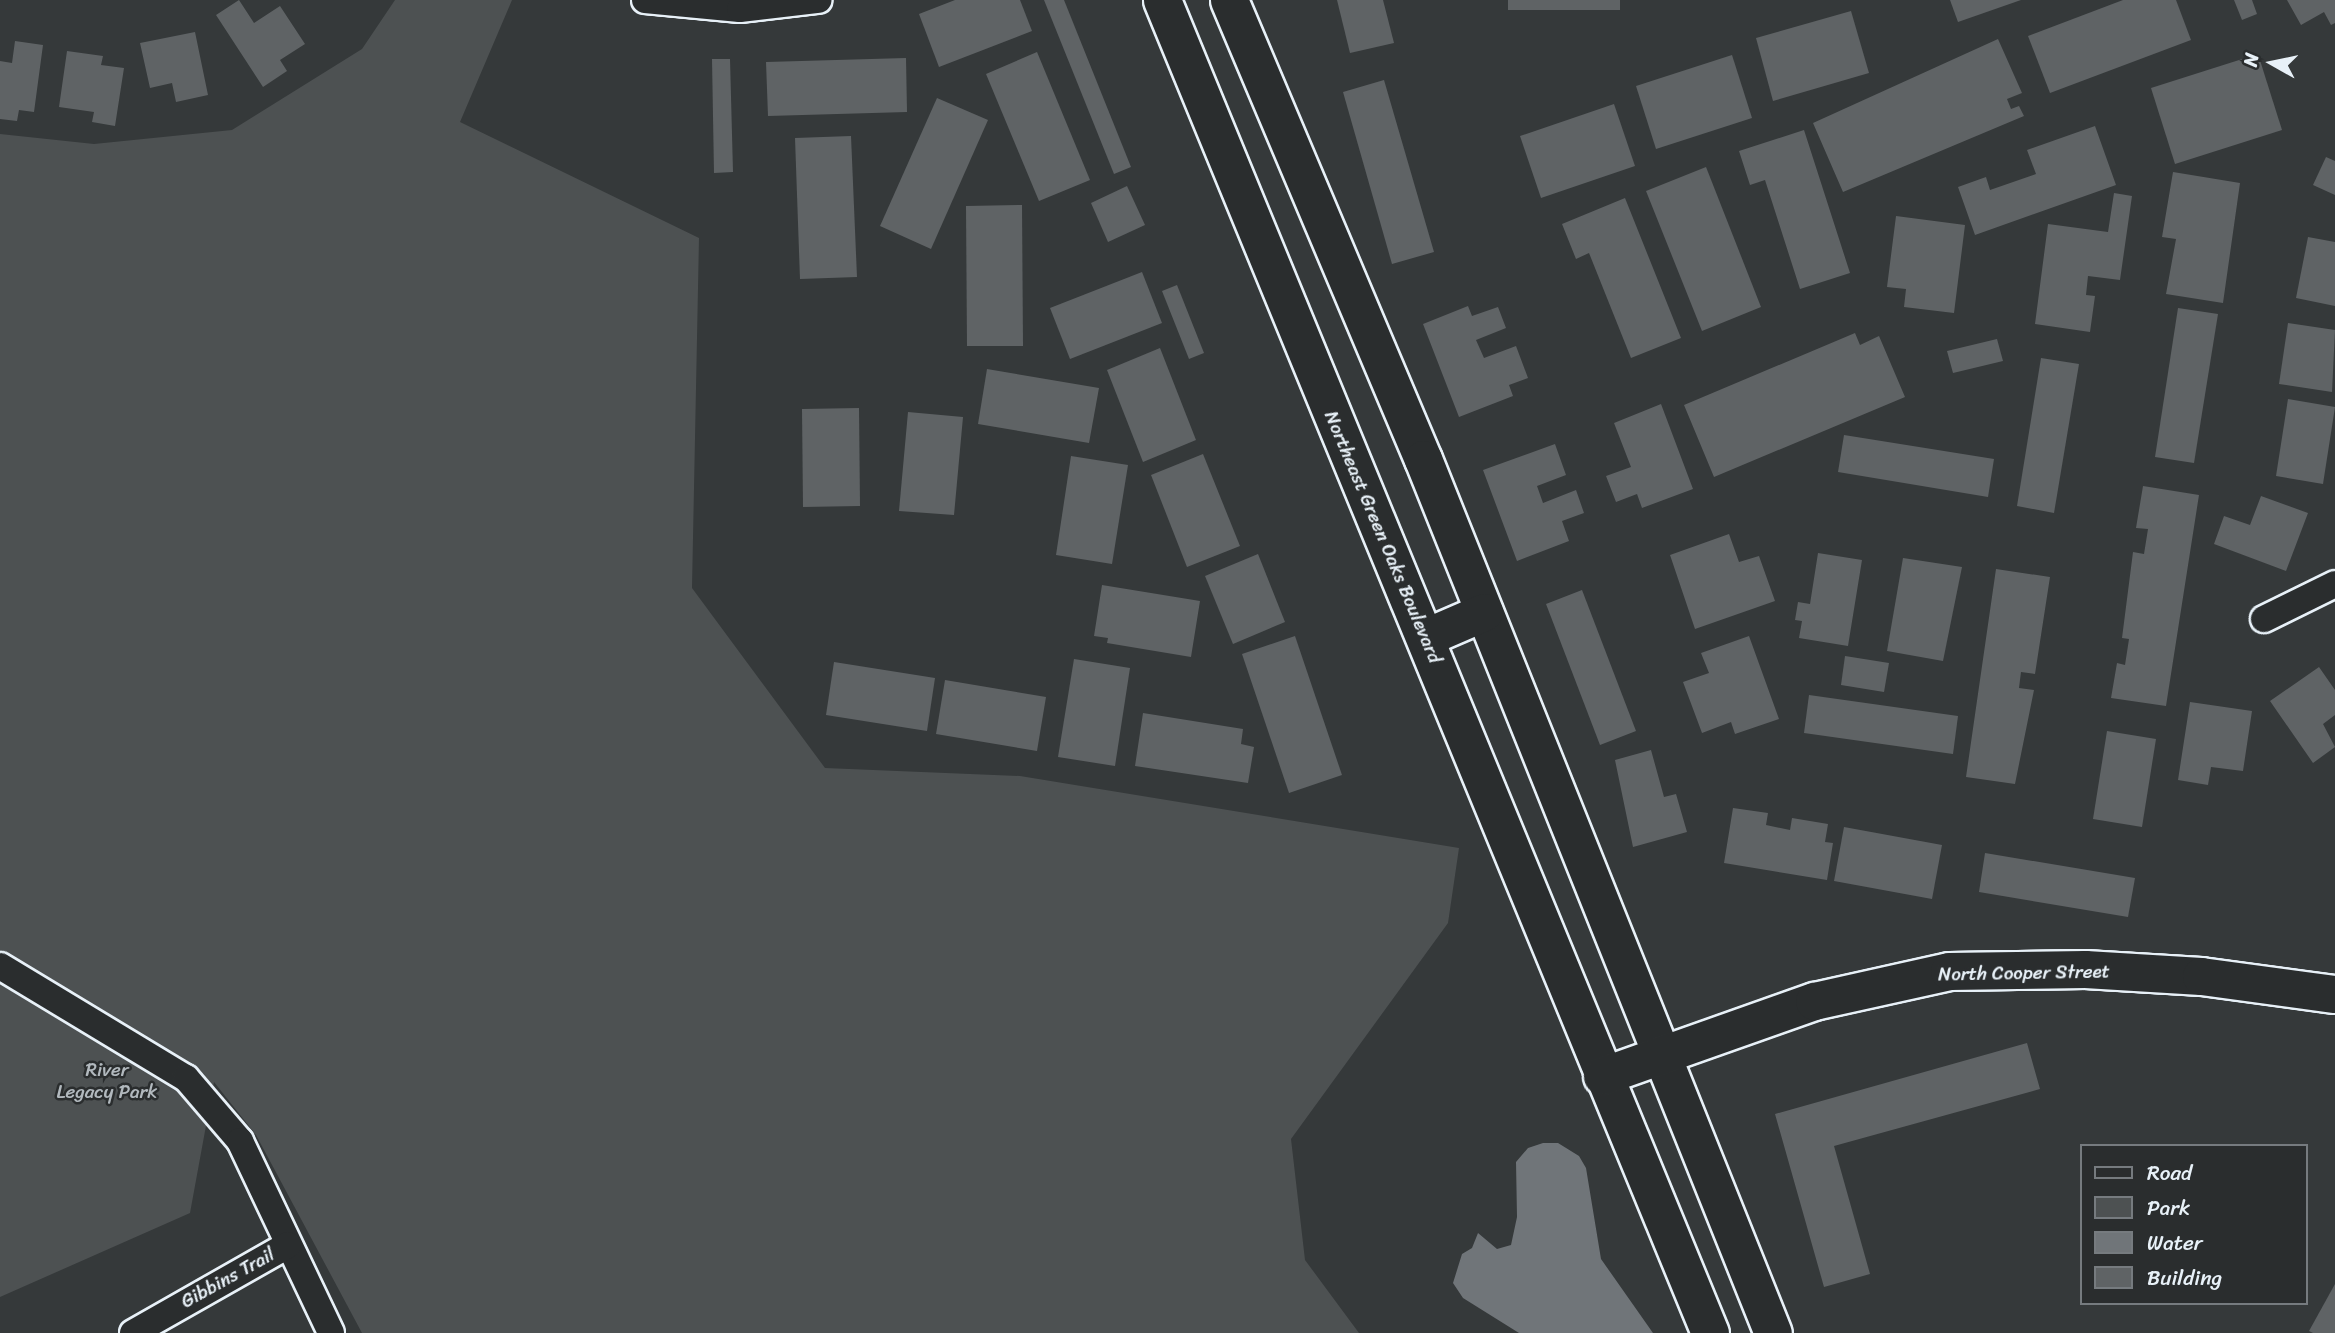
<!DOCTYPE html>
<html>
<head>
<meta charset="utf-8">
<style>
	body { margin:0 }
	#map { position:relative; width:2335px; height:1333px; overflow:hidden; background:#35393a; font-family:Sriracha,sans-serif }
	div>[style] { position:absolute }
	.green>* { inset:0; background:#4d5152 }
	.water>* { inset:0; background:#707579 }
	.building>* { inset:0; background:#5f6365 }
	.roads { filter:drop-shadow(2px 0 #e8f1f8) drop-shadow(-2px 0 #e8f1f8) drop-shadow(0 2px #e8f1f8) drop-shadow(0 -2px #e8f1f8) }
	.minor>* { height:26px; margin:-13px; padding:0 13px; transform-origin:13px; border-radius:13px; background:#2a2d2e }
	.secondary>* { height:37px; margin:-18.5px; padding:0 18.5px; transform-origin:18.5px; border-radius:18.5px; background:#2a2d2e }
	span { translate:-50% -50%; white-space:nowrap; text-align:center; line-height:1.15; -webkit-text-stroke:5px #2a2d2e; paint-order:stroke }
	.street-label { font-size:19px; color:#e8f1f8 }
	.park-label { font-size:19px; color:#b2b9be }
	.legend { position:absolute; left:2080px; top:1144px; width:228px; height:161px; box-sizing:border-box; background:#2a2d2e; border:2px solid #767b7f; margin:0; padding:9px 12px; list-style:none; font-size:21px; color:#e8f1f8 }
	.legend li { display:flex; align-items:center; gap:14px; height:35px }
	.legend b { width:35px; border:2px solid #767b7f }
	.north { position:absolute; left:2237px; top:28px; width:70px; height:70px; -webkit-text-stroke:5px #2a2d2e; paint-order:stroke; rotate:279deg; font-size:19px; font-weight:700; line-height:28px; text-align:center; color:#e8f1f8 }
	.north::after { content:''; display:block; margin:auto; width:24px; height:32px; background:#e8f1f8; clip-path:polygon(50% 0,100% 100%,50% 72%,0 100%) }
</style>
</head>
<body>
<div id="map">
	<div class="green">
		<div style="clip-path:polygon(395px 0,512px 0,460px 122px,699px 238px,692px 588px,825px 768px,1020px 776px,1459px 848px,1448px 923px,1291px 1139px,1305px 1260px,1359px 1333px,362px 1333px,256px 1135px,214px 1082px,190px 1213px,0 1297px,0 134px,94px 144px,232px 130px,362px 49px)"></div>
	</div>
	<div class="water">
		<div style="clip-path:polygon(1543px 1143px,1558px 1143px,1579px 1156px,1586px 1168px,1601px 1259px,1653px 1333px,1519px 1333px,1463px 1298px,1453px 1283px,1462px 1254px,1472px 1248px,1478px 1233px,1497px 1249px,1511px 1245px,1517px 1217px,1516px 1162px,1528px 1148px)"></div>
	</div>
	<div class="building">
		<div style="clip-path:polygon(239px 0,254px 23px,280px 6px,305px 44px,280px 60px,287px 71px,263px 87px,216px 15px)"></div>
		<div style="clip-path:polygon(955px 0,1020px 0,1032px 31px,939px 67px,919px 14px)"></div>
		<div style="clip-path:polygon(1044px 0,1064px 0,1131px 167px,1114px 174px)"></div>
		<div style="clip-path:polygon(1337px 0,1383px 0,1394px 43px,1350px 53px)"></div>
		<div style="clip-path:polygon(1508px 0,1620px 0,1620px 10px,1508px 10px)"></div>
		<div style="clip-path:polygon(1950px 0,2021px 0,1958px 22px)"></div>
		<div style="clip-path:polygon(2123px 0,2176px 0,2191px 40px,2050px 93px,2028px 36px)"></div>
		<div style="clip-path:polygon(2234px 0,2252px 0,2257px 14px,2242px 20px)"></div>
		<div style="clip-path:polygon(2287px 0,2335px 0,2335px 23px,2331px 25px,2324px 12px,2301px 25px)"></div>
		<div style="clip-path:polygon(1851px 11px,1869px 73px,1773px 101px,1756px 38px)"></div>
		<div style="clip-path:polygon(195px 32px,208px 95px,176px 102px,172px 83px,150px 88px,140px 43px)"></div>
		<div style="clip-path:polygon(1998px 39px,2022px 93px,2007px 99px,2011px 109px,2019px 106px,2024px 116px,1843px 192px,1813px 123px)"></div>
		<div style="clip-path:polygon(15px 41px,43px 45px,34px 112px,19px 110px,17px 121px,0 119px,0 61px,12px 63px)"></div>
		<div style="clip-path:polygon(67px 51px,103px 56px,101px 65px,124px 68px,115px 126px,92px 122px,94px 112px,59px 107px)"></div>
		<div style="clip-path:polygon(1037px 52px,1090px 180px,1039px 201px,986px 74px)"></div>
		<div style="clip-path:polygon(2258px 54px,2282px 130px,2175px 164px,2151px 88px)"></div>
		<div style="clip-path:polygon(1732px 55px,1752px 118px,1656px 149px,1636px 86px)"></div>
		<div style="clip-path:polygon(906px 58px,907px 112px,768px 116px,766px 62px)"></div>
		<div style="clip-path:polygon(712px 59px,730px 59px,733px 172px,714px 173px)"></div>
		<div style="clip-path:polygon(1384px 80px,1434px 252px,1392px 264px,1343px 92px)"></div>
		<div style="clip-path:polygon(937px 98px,988px 120px,931px 249px,880px 226px)"></div>
		<div style="clip-path:polygon(1614px 104px,1635px 166px,1541px 198px,1520px 136px)"></div>
		<div style="clip-path:polygon(2095px 126px,2116px 185px,1975px 235px,1958px 187px,1986px 177px,1990px 190px,2036px 174px,2027px 150px)"></div>
		<div style="clip-path:polygon(1804px 130px,1850px 273px,1800px 289px,1765px 180px,1750px 185px,1739px 151px)"></div>
		<div style="clip-path:polygon(851px 136px,857px 277px,800px 279px,795px 138px)"></div>
		<div style="clip-path:polygon(2326px 157px,2335px 161px,2335px 195px,2313px 185px)"></div>
		<div style="clip-path:polygon(1706px 167px,1761px 307px,1702px 331px,1646px 191px)"></div>
		<div style="clip-path:polygon(2173px 172px,2240px 183px,2223px 303px,2166px 294px,2176px 239px,2162px 237px)"></div>
		<div style="clip-path:polygon(1127px 186px,1145px 225px,1108px 242px,1091px 203px)"></div>
		<div style="clip-path:polygon(2114px 193px,2132px 196px,2120px 280px,2088px 276px,2086px 295px,2095px 296px,2090px 332px,2035px 324px,2048px 224px,2108px 232px)"></div>
		<div style="clip-path:polygon(1625px 198px,1681px 338px,1631px 358px,1589px 253px,1576px 259px,1562px 224px)"></div>
		<div style="clip-path:polygon(1022px 205px,1023px 346px,967px 346px,966px 206px)"></div>
		<div style="clip-path:polygon(1896px 216px,1965px 225px,1954px 313px,1904px 307px,1906px 289px,1887px 287px)"></div>
		<div style="clip-path:polygon(2308px 237px,2335px 242px,2335px 306px,2296px 298px)"></div>
		<div style="clip-path:polygon(1142px 272px,1162px 323px,1070px 359px,1050px 308px)"></div>
		<div style="clip-path:polygon(1177px 285px,1204px 353px,1189px 359px,1162px 291px)"></div>
		<div style="clip-path:polygon(1468px 306px,1472px 316px,1498px 307px,1506px 328px,1476px 340px,1484px 358px,1516px 346px,1528px 378px,1509px 385px,1513px 396px,1459px 417px,1423px 324px)"></div>
		<div style="clip-path:polygon(2178px 308px,2218px 314px,2194px 463px,2155px 457px)"></div>
		<div style="clip-path:polygon(2288px 323px,2335px 330px,2332px 392px,2279px 384px)"></div>
		<div style="clip-path:polygon(1855px 333px,1860px 345px,1879px 336px,1905px 397px,1714px 477px,1684px 405px)"></div>
		<div style="clip-path:polygon(1997px 339px,2003px 361px,1953px 373px,1947px 351px)"></div>
		<div style="clip-path:polygon(1160px 348px,1196px 440px,1143px 462px,1107px 370px)"></div>
		<div style="clip-path:polygon(2041px 358px,2079px 364px,2054px 513px,2017px 506px)"></div>
		<div style="clip-path:polygon(987px 369px,1099px 388px,1089px 443px,978px 424px)"></div>
		<div style="clip-path:polygon(2288px 399px,2335px 407px,2323px 484px,2276px 476px)"></div>
		<div style="clip-path:polygon(1661px 404px,1693px 489px,1642px 508px,1637px 494px,1616px 502px,1606px 476px,1631px 467px,1614px 423px)"></div>
		<div style="clip-path:polygon(859px 408px,860px 506px,803px 507px,802px 409px)"></div>
		<div style="clip-path:polygon(908px 412px,963px 417px,954px 515px,899px 511px)"></div>
		<div style="clip-path:polygon(1844px 435px,1994px 459px,1988px 497px,1838px 472px)"></div>
		<div style="clip-path:polygon(1555px 444px,1566px 475px,1537px 486px,1543px 503px,1576px 490px,1584px 513px,1562px 521px,1569px 541px,1517px 561px,1483px 470px)"></div>
		<div style="clip-path:polygon(1203px 454px,1240px 546px,1187px 567px,1151px 475px)"></div>
		<div style="clip-path:polygon(1071px 456px,1128px 465px,1112px 564px,1056px 555px)"></div>
		<div style="clip-path:polygon(2143px 486px,2199px 495px,2166px 706px,2111px 698px,2117px 663px,2125px 665px,2129px 639px,2122px 638px,2133px 552px,2144px 554px,2148px 529px,2136px 528px)"></div>
		<div style="clip-path:polygon(2261px 496px,2308px 513px,2286px 571px,2214px 544px,2224px 516px,2250px 525px)"></div>
		<div style="clip-path:polygon(1729px 534px,1739px 562px,1759px 556px,1775px 601px,1695px 629px,1670px 555px)"></div>
		<div style="clip-path:polygon(1818px 553px,1862px 560px,1848px 646px,1799px 638px,1802px 621px,1795px 620px,1798px 602px,1810px 604px)"></div>
		<div style="clip-path:polygon(1258px 554px,1285px 622px,1233px 644px,1205px 576px)"></div>
		<div style="clip-path:polygon(1903px 558px,1962px 567px,1943px 661px,1887px 651px)"></div>
		<div style="clip-path:polygon(1996px 569px,2050px 577px,2035px 674px,2021px 672px,2019px 688px,2034px 690px,2015px 784px,1966px 777px)"></div>
		<div style="clip-path:polygon(1102px 585px,1200px 601px,1191px 657px,1107px 643px,1108px 638px,1094px 636px)"></div>
		<div style="clip-path:polygon(1582px 590px,1636px 731px,1600px 745px,1546px 604px)"></div>
		<div style="clip-path:polygon(1295px 636px,1342px 775px,1289px 793px,1242px 654px)"></div>
		<div style="clip-path:polygon(1749px 636px,1779px 719px,1735px 734px,1731px 722px,1702px 733px,1683px 682px,1709px 673px,1701px 653px)"></div>
		<div style="clip-path:polygon(1845px 656px,1889px 663px,1884px 692px,1841px 685px)"></div>
		<div style="clip-path:polygon(1074px 659px,1130px 668px,1115px 766px,1058px 757px)"></div>
		<div style="clip-path:polygon(834px 662px,935px 678px,927px 731px,826px 715px)"></div>
		<div style="clip-path:polygon(2319px 667px,2335px 690px,2335px 715px,2323px 724px,2335px 747px,2313px 763px,2270px 701px)"></div>
		<div style="clip-path:polygon(945px 680px,1046px 697px,1037px 751px,936px 734px)"></div>
		<div style="clip-path:polygon(1809px 695px,1958px 716px,1953px 754px,1804px 733px)"></div>
		<div style="clip-path:polygon(2190px 702px,2252px 711px,2243px 771px,2211px 767px,2208px 785px,2178px 780px)"></div>
		<div style="clip-path:polygon(1143px 713px,1243px 729px,1241px 744px,1254px 747px,1248px 783px,1135px 766px)"></div>
		<div style="clip-path:polygon(2107px 731px,2156px 739px,2142px 827px,2093px 819px)"></div>
		<div style="clip-path:polygon(1651px 750px,1664px 797px,1676px 794px,1687px 832px,1633px 847px,1615px 760px)"></div>
		<div style="clip-path:polygon(1733px 808px,1768px 813px,1766px 825px,1790px 830px,1792px 818px,1828px 824px,1825px 842px,1833px 843px,1827px 880px,1724px 863px)"></div>
		<div style="clip-path:polygon(1844px 827px,1942px 845px,1932px 899px,1834px 881px)"></div>
		<div style="clip-path:polygon(1985px 853px,2135px 878px,2128px 917px,1979px 892px)"></div>
		<div style="clip-path:polygon(2027px 1043px,2040px 1089px,1834px 1146px,1870px 1274px,1824px 1287px,1775px 1114px)"></div>
		<div style="clip-path:polygon(2335px 1284px,2335px 1333px,2313px 1333px,2309px 1331px)"></div>
	</div>
	<div class="roads">
		<div class="minor">
			<div style="left:645px;top:0;width:95px;rotate:5.4deg"></div>
			<div style="left:740px;top:9px;width:79px;rotate:-6.6deg"></div>
			<div style="left:2264px;top:619px;width:79px;rotate:-26.2deg"></div>
			<div style="left:0;top:966px;width:217px;rotate:31.1deg"></div>
			<div style="left:186px;top:1078px;width:83px;rotate:49.4deg"></div>
			<div style="left:240px;top:1141px;width:212px;rotate:64.6deg"></div>
			<div style="left:133px;top:1333px;width:178px;rotate:-29.6deg"></div>
		</div>
		<div class="secondary">
			<div style="left:1162px;top:0;width:1441px;rotate:67.65deg"></div>
			<div style="left:1229px;top:0;width:498px;rotate:67.1deg"></div>
			<div style="left:1423px;top:459px;width:941px;rotate:68.18deg"></div>
			<div style="left:1426px;top:637px;width:63px;rotate:-23.3deg"></div>
			<div style="left:1602px;top:1076px;width:225px;rotate:-19.5deg"></div>
			<div style="left:1814px;top:1001px;width:138px;rotate:-12.5deg"></div>
			<div style="left:1949px;top:971px;width:136px;rotate:-0.8deg"></div>
			<div style="left:2085px;top:969px;width:116px;rotate:3.5deg"></div>
			<div style="left:2201px;top:976px;width:135px;rotate:7.7deg"></div>
		</div>
	</div>
	<div class="street-label">
		<span style="left:1383px;top:537px;rotate:67deg">Northeast Green Oaks Boulevard</span>
		<span style="left:2024px;top:973px;rotate:-1deg">North Cooper Street</span>
		<span style="left:228px;top:1278px;rotate:-29deg">Gibbins Trail</span>
	</div>
	<div class="park-label">
		<span style="left:107px;top:1081px">River<br>Legacy Park</span>
	</div>
	<ul class="legend">
	<li><b style="height:9px;background:#2a2d2e"></b>Road</li>
	<li><b style="height:19px;background:#4d5152"></b>Park</li>
	<li><b style="height:19px;background:#707579"></b>Water</li>
	<li><b style="height:19px;background:#5f6365"></b>Building</li>
	</ul>
	<div class="north">N</div>
</div>
</body>
</html>
